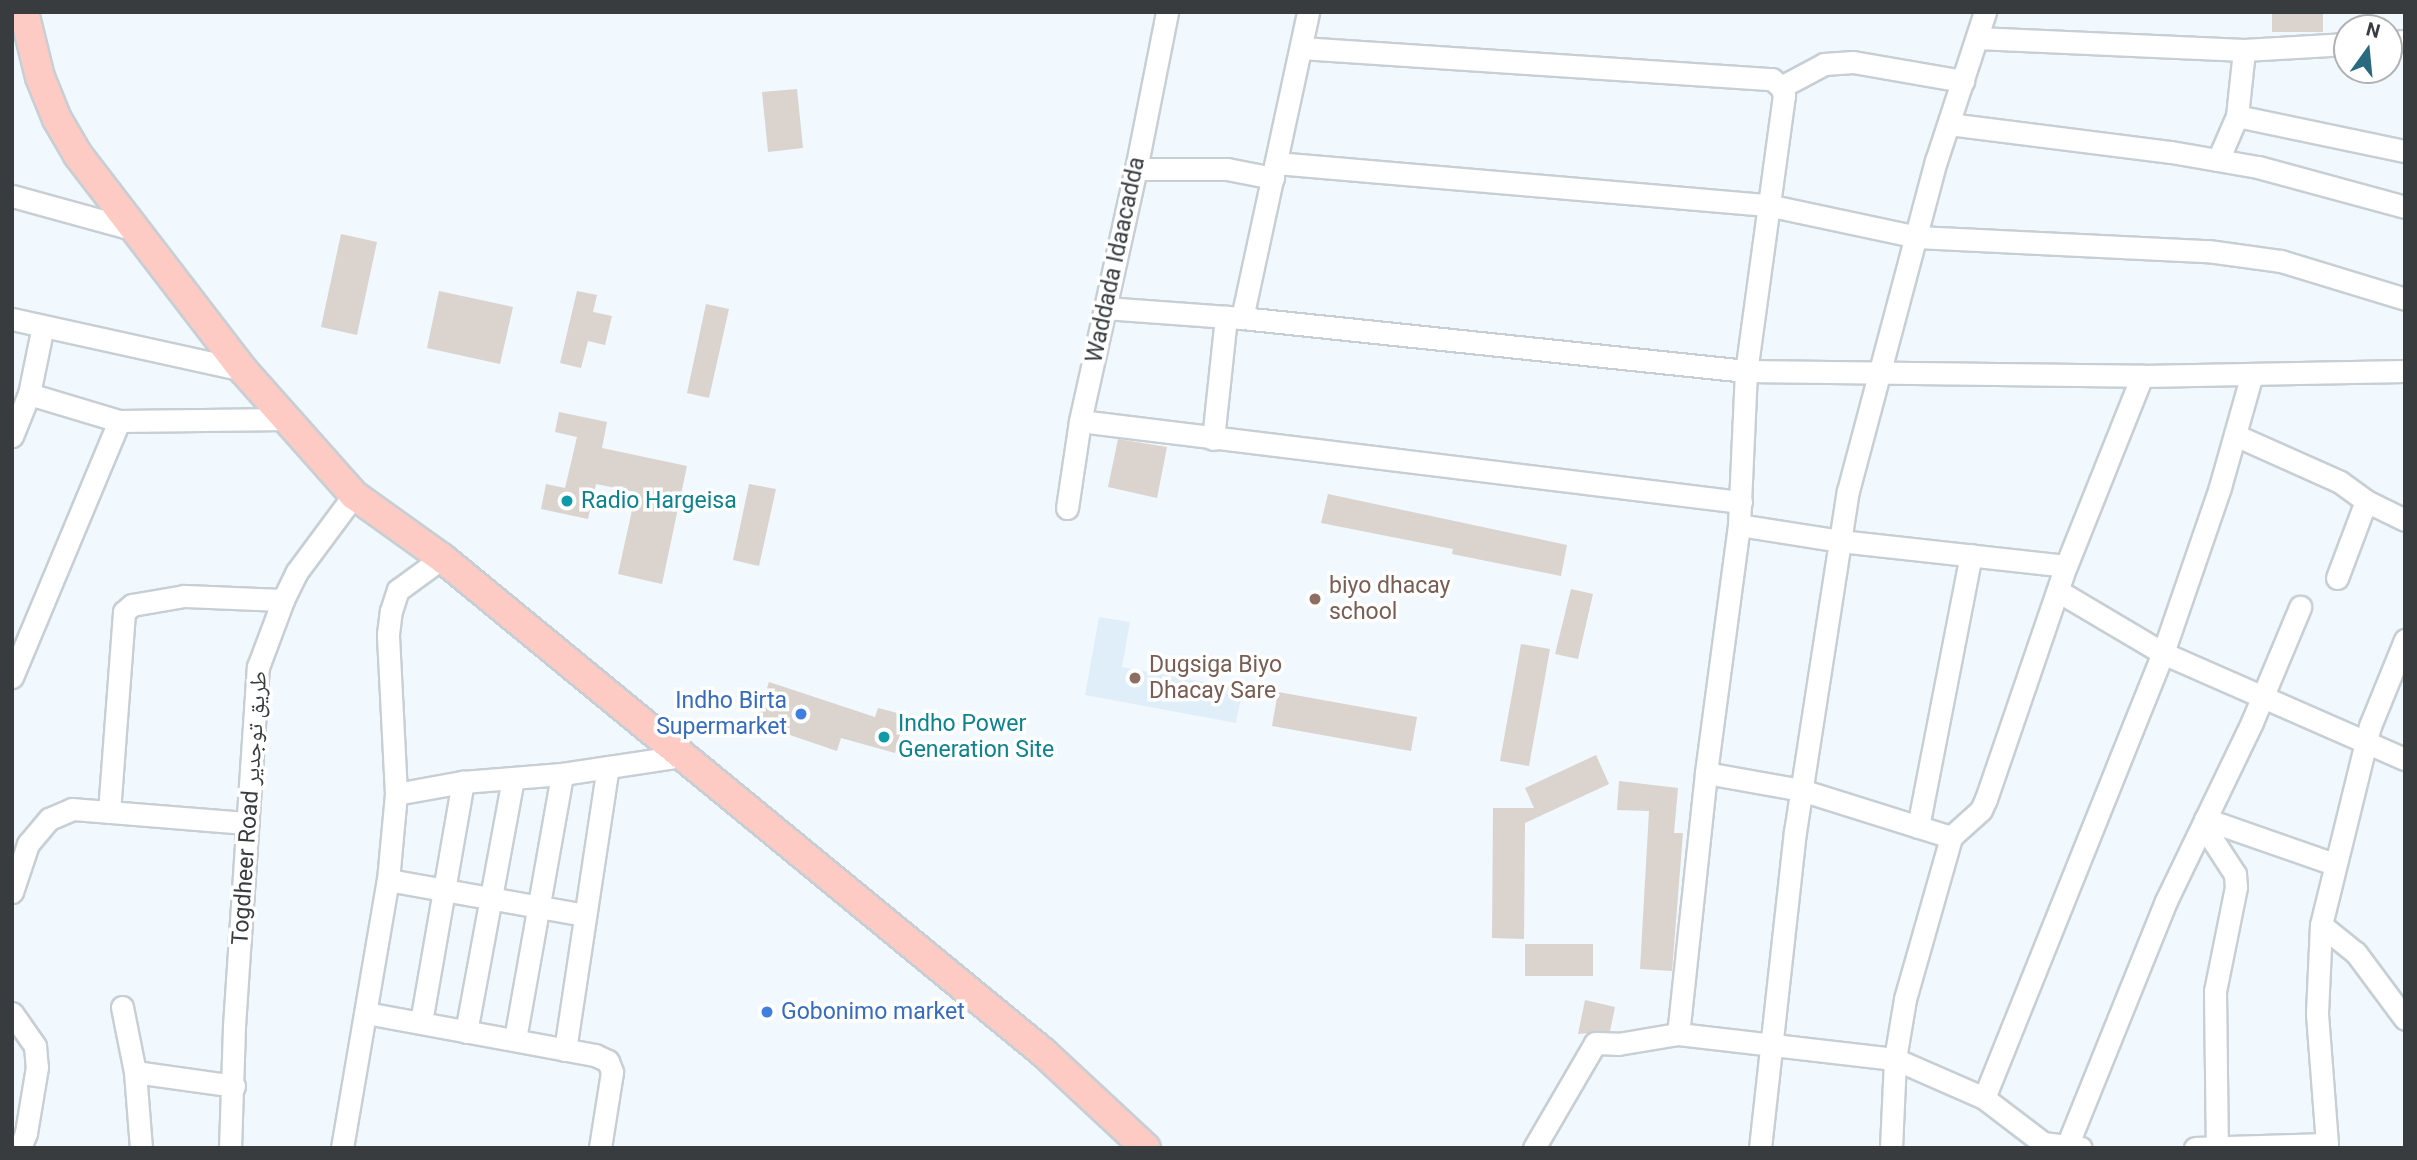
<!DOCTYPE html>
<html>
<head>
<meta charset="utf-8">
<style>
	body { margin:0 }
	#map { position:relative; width:2417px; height:1160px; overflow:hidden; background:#f1f8fe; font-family:Roboto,"Noto Naskh Arabic",sans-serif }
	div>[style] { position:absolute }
	.built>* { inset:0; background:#e0eef9 }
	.building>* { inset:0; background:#dad3ce }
	.roads { filter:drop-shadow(2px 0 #c8cfd4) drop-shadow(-2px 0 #c8cfd4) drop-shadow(0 2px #c8cfd4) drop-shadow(0 -2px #c8cfd4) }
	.minor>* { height:21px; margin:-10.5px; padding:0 10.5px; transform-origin:10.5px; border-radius:10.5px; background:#fff }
	.major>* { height:28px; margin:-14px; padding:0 14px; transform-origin:14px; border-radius:14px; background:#fdcbc4 }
	.dots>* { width:19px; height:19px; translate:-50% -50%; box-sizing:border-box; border:4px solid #fff; border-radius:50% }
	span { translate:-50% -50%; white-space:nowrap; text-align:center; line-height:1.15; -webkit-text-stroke:7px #fff; paint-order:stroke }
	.street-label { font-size:23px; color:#393c3e }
	.culture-label { font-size:23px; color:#0d838f }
	.left { translate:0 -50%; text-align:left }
	.education-label { font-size:23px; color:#785e54 }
	.shop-label { font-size:23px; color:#366cbe }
	.right { translate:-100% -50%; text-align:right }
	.frame { position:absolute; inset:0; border:14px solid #393c3e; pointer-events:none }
	.north { position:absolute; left:2333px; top:14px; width:70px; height:70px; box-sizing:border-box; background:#fff; border:2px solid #b0b1b2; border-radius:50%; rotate:15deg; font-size:19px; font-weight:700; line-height:28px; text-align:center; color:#393c3e }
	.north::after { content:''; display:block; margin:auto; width:24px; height:32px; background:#296a7e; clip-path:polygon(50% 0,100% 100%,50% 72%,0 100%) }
</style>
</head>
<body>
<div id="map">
	<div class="built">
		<div style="clip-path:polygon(1099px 617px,1130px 622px,1122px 667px,1243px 689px,1236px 723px,1085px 695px)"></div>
	</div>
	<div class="building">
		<div style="clip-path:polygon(2272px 12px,2323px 12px,2323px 32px,2272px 32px)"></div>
		<div style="clip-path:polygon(797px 89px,803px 148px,768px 152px,762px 92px)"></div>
		<div style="clip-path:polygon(341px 234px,377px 242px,357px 335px,321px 327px)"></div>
		<div style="clip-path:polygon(439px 291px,513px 307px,500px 364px,427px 348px)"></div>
		<div style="clip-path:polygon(577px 291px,597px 295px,593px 312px,612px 316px,605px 345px,588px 341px,581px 368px,560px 363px)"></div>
		<div style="clip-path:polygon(706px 304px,729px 309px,709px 398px,687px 393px)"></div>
		<div style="clip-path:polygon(559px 412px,607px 422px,602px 448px,687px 466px,662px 584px,618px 574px,636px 492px,596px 484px,588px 519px,541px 509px,546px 484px,565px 488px,577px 437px,555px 432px)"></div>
		<div style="clip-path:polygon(1118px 439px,1167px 447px,1157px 498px,1108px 487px)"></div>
		<div style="clip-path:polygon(749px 484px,776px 489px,759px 566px,733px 560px)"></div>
		<div style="clip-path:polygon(1328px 494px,1567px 545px,1561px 576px,1452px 554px,1453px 549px,1321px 523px)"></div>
		<div style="clip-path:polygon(1571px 589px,1593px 594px,1578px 659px,1555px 654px)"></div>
		<div style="clip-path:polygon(1521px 644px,1550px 649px,1529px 766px,1500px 761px)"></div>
		<div style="clip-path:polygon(769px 682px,875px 717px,878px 708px,905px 715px,895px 753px,841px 738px,837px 751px,755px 723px)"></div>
		<div style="clip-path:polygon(1278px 692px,1417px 717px,1411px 751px,1272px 726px)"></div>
		<div style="clip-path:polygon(1596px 755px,1609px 784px,1525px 823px,1524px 939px,1492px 938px,1493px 808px,1534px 808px,1525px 788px)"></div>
		<div style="clip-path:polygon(1619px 781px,1678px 788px,1674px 833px,1683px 833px,1672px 971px,1640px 969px,1649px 811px,1617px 810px)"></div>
		<div style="clip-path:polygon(1525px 944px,1593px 944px,1593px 976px,1525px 976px)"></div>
		<div style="clip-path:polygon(1585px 1000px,1615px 1007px,1610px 1031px,1578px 1034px)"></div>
	</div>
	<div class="roads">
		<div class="minor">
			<div style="left:1977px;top:38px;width:267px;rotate:2.6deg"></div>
			<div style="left:2244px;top:50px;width:103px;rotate:-3.3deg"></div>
			<div style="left:2389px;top:42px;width:16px;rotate:-4deg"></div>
			<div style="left:1301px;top:48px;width:472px;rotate:3.8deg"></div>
			<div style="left:1772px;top:79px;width:12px;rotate:42deg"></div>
			<div style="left:1781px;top:87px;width:9px;rotate:69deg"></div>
			<div style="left:1784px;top:95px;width:279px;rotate:97.8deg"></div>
			<div style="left:1746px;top:371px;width:154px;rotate:92.6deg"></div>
			<div style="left:1739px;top:525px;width:250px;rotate:97.6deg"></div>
			<div style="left:1706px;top:773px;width:262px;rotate:96.1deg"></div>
			<div style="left:1781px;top:87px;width:49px;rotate:-28.1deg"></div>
			<div style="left:1824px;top:64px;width:29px;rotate:-4deg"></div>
			<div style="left:1853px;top:62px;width:112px;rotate:9.8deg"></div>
			<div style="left:2237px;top:116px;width:172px;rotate:11.8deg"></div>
			<div style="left:1949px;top:124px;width:224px;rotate:7.2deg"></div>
			<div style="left:2171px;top:152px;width:88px;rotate:9.8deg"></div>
			<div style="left:2258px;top:167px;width:152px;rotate:15.2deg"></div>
			<div style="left:2218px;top:160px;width:48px;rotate:-66.6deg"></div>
			<div style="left:2237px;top:116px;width:66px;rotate:-83.9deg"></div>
			<div style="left:1276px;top:163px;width:493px;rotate:4.9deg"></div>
			<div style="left:1767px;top:205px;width:153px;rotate:12deg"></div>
			<div style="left:1917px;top:237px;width:291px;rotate:2.8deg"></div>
			<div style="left:2208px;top:251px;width:74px;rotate:7.8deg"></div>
			<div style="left:2281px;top:261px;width:130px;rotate:17deg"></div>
			<div style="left:1136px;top:169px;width:91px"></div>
			<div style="left:1227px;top:169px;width:47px;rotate:11.1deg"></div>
			<div style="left:12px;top:196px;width:125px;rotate:15.3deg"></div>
			<div style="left:1105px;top:308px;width:137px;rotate:4.2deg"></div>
			<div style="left:1242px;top:318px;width:507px;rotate:6deg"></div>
			<div style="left:1746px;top:371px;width:396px;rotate:0.7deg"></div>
			<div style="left:2142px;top:376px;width:263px;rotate:-1.1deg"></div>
			<div style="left:1242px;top:318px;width:313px;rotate:-77.8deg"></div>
			<div style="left:12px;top:319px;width:237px;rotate:12.4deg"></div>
			<div style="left:29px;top:394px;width:94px;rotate:16.7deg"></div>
			<div style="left:119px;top:421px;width:168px;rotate:-0.7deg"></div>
			<div style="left:1080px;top:421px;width:666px;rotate:6.99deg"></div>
			<div style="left:2235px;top:435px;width:115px;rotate:24.1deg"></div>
			<div style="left:2340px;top:482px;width:32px;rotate:36deg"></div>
			<div style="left:2366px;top:501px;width:43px;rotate:26deg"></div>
			<div style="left:12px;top:436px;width:45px;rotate:-68deg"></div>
			<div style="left:29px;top:394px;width:69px;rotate:-78.4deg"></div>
			<div style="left:1213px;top:439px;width:123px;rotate:-83.9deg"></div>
			<div style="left:1067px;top:508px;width:88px;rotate:-81.5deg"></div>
			<div style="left:1080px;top:421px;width:258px;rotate:-77.5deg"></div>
			<div style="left:1136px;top:169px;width:160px;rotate:-78.8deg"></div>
			<div style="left:1739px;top:525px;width:102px;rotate:9deg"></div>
			<div style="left:1840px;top:541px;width:227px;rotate:6.3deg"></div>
			<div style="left:2337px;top:578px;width:82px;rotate:-69.4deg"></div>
			<div style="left:2058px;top:591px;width:122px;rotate:30.6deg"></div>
			<div style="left:2163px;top:653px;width:264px;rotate:23.7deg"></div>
			<div style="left:12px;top:677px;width:277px;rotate:-67.3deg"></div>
			<div style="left:1706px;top:773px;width:97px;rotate:10.1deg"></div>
			<div style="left:1801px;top:790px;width:157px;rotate:17.4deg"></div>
			<div style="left:396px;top:794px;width:68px;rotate:-10.2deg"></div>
			<div style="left:463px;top:782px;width:99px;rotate:-4.6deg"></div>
			<div style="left:562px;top:774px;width:122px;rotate:-8.5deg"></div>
			<div style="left:109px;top:812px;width:201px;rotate:-85.7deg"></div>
			<div style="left:124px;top:612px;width:11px;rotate:-41deg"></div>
			<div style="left:132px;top:605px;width:53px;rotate:-9.8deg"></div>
			<div style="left:184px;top:596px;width:99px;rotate:2.3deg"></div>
			<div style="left:2205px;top:819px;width:137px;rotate:19.2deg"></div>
			<div style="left:2203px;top:825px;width:59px;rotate:56.9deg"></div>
			<div style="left:2235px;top:874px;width:13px;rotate:86deg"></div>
			<div style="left:2236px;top:887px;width:106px;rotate:101.4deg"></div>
			<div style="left:2215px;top:991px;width:157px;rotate:89.3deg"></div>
			<div style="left:1918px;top:827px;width:277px;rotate:-79deg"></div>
			<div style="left:388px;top:880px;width:200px;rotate:10.1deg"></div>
			<div style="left:12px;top:892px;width:51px;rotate:-71.6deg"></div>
			<div style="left:28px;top:844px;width:33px;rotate:-50deg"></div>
			<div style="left:49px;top:819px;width:25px;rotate:-23deg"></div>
			<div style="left:72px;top:809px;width:176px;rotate:4.6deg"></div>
			<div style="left:2321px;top:925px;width:45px;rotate:38.7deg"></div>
			<div style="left:2356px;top:953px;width:82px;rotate:53.4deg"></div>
			<div style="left:122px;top:1007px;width:66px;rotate:78.7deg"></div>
			<div style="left:135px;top:1072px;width:76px;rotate:85.5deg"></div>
			<div style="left:12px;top:1013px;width:40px;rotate:55.1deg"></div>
			<div style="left:35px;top:1046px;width:21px;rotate:85deg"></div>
			<div style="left:37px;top:1067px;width:67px;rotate:99.5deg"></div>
			<div style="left:26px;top:1133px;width:16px;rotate:112deg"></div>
			<div style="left:366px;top:1013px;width:233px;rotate:10.4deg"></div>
			<div style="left:595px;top:1055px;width:14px;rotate:25deg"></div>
			<div style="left:608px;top:1061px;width:12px;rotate:70deg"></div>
			<div style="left:612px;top:1072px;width:77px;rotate:99deg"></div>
			<div style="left:421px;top:1022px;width:244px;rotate:-80.1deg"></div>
			<div style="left:466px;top:1032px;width:258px;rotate:-79.5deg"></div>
			<div style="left:515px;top:1039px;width:269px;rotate:-79.9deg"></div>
			<div style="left:565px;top:1050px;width:286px;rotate:-81.4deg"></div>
			<div style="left:135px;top:1072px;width:100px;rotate:8deg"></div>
			<div style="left:1984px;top:1098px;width:480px;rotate:-68.1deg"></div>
			<div style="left:2163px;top:653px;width:176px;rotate:-71deg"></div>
			<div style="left:2220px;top:487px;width:117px;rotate:-74.2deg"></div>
			<div style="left:2327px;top:1144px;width:131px;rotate:-94.4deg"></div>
			<div style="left:2317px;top:1013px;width:88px;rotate:-87.4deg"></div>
			<div style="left:2321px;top:925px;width:205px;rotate:-76.2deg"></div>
			<div style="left:2370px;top:726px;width:93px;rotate:-67.9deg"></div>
			<div style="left:2067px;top:1146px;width:264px;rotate:-68deg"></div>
			<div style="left:2166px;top:901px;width:199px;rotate:-64.3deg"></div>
			<div style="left:2252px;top:722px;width:125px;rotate:-67.3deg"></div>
			<div style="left:230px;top:1148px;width:122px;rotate:-88.1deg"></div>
			<div style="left:234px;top:1026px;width:360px;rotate:-86.2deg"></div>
			<div style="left:258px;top:667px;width:72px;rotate:-69.5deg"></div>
			<div style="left:283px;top:600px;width:30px;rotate:-64deg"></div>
			<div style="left:296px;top:573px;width:97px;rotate:-53.4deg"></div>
			<div style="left:342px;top:1148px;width:272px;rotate:-80.3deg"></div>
			<div style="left:388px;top:880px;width:86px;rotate:-84.7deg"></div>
			<div style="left:396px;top:794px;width:160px;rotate:-92.9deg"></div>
			<div style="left:388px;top:634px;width:23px;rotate:-83deg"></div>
			<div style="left:391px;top:611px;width:22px;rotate:-72deg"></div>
			<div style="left:398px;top:590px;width:54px;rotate:-36deg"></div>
			<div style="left:1534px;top:1148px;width:121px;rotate:-59.8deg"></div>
			<div style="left:1595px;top:1043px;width:23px;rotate:2deg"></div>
			<div style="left:1618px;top:1044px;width:61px;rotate:-9.5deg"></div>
			<div style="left:1678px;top:1034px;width:218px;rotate:6.6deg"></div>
			<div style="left:1895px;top:1059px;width:97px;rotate:23.7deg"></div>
			<div style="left:1984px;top:1098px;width:74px;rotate:37.3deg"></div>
			<div style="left:2043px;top:1143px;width:38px;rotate:7deg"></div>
			<div style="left:1760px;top:1148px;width:318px;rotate:-83.7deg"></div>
			<div style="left:1795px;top:832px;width:345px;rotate:-81.2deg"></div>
			<div style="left:1848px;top:491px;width:342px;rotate:-75.1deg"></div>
			<div style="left:1936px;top:161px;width:157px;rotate:-71.8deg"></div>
			<div style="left:1891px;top:1148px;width:89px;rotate:-87.4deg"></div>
			<div style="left:1895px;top:1059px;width:61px;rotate:-80.5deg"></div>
			<div style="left:1905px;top:999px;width:168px;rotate:-74.1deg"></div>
			<div style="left:1951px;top:837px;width:40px;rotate:-42deg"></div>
			<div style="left:1981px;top:810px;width:12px;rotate:-66deg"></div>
			<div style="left:1986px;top:799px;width:246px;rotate:-71.1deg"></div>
			<div style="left:2066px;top:566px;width:205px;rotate:-68.2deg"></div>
			<div style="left:2195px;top:1148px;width:132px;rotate:-1.7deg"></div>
			<div style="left:2327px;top:1144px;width:4px;rotate:90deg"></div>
		</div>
		<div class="major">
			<div style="left:24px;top:12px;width:67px;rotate:76.2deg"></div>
			<div style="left:40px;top:77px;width:45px;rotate:68deg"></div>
			<div style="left:57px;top:119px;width:42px;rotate:59.7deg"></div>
			<div style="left:78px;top:155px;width:271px;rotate:52.5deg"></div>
			<div style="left:243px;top:370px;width:167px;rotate:48.4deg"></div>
			<div style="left:354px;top:495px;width:108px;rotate:35.6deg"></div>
			<div style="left:442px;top:558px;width:779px;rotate:39.43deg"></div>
			<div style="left:1044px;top:1053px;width:139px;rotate:43deg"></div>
		</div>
	</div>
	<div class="dots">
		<div style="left:567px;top:501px;background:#0f9aa8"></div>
		<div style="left:1315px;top:599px;background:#8d6e63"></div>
		<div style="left:1135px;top:678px;background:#8d6e63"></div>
		<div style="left:801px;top:714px;background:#3f7fe0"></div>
		<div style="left:884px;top:737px;background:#0f9aa8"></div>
		<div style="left:767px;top:1012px;background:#3f7fe0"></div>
	</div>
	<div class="street-label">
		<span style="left:1116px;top:260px;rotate:-78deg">Waddada Idaacadda</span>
		<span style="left:250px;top:808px;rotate:-86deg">Togdheer Road طريق توجدير</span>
	</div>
	<div class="culture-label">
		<span class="left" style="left:581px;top:501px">Radio Hargeisa</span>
		<span class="left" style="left:898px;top:737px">Indho Power<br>Generation Site</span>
	</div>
	<div class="education-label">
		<span class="left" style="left:1329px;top:599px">biyo dhacay<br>school</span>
		<span class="left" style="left:1149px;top:678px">Dugsiga Biyo<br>Dhacay Sare</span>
	</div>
	<div class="shop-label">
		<span class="right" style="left:787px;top:714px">Indho Birta<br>Supermarket</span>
		<span class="left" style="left:781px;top:1012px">Gobonimo market</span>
	</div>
	<div class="frame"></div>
	<div class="north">N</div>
</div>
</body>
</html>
